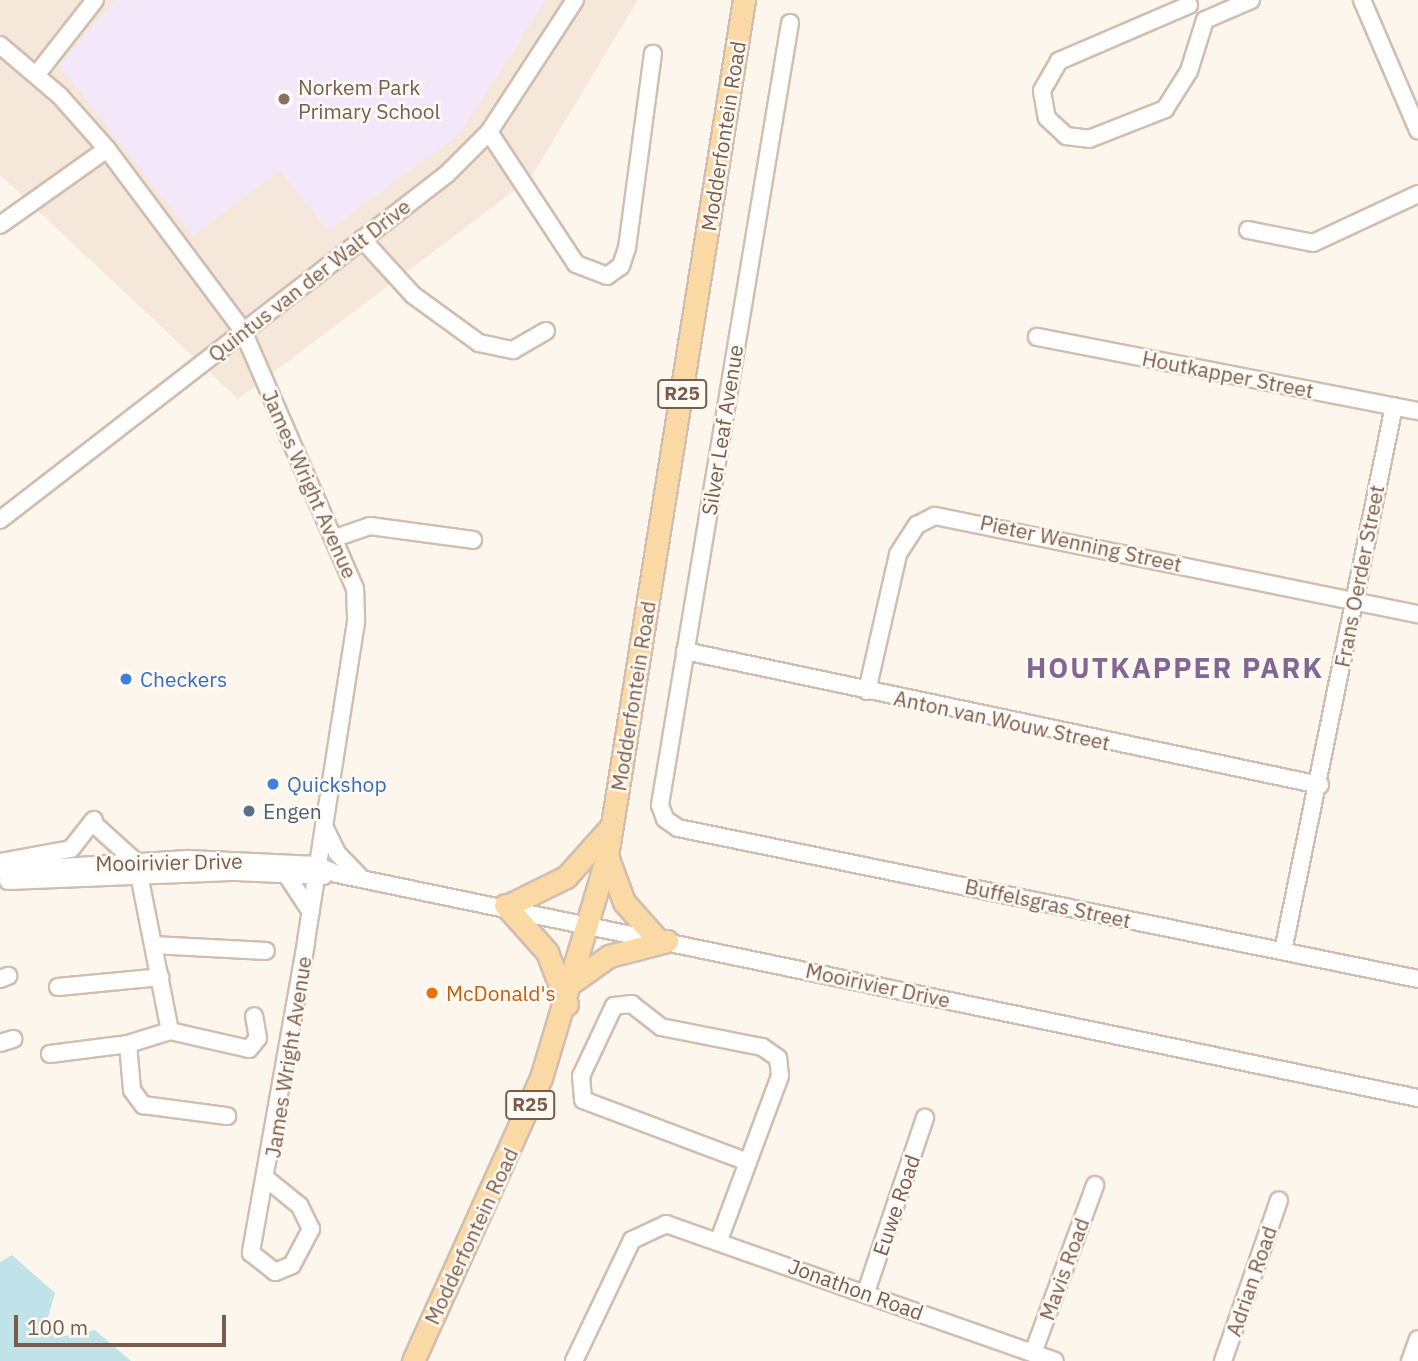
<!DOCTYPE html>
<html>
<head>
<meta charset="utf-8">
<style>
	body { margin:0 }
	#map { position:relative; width:1418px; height:1361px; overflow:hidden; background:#fdf6ec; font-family:"IBM Plex Sans",sans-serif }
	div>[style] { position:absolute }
	.residential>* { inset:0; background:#f5e8da }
	.education>* { inset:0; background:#f3e8fa }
	.water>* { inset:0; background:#bfe3e8 }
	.roads { filter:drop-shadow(2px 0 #d1beb0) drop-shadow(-2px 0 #d1beb0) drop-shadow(0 2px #d1beb0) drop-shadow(0 -2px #d1beb0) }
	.minor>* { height:16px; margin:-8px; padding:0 8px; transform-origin:8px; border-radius:8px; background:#fff }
	.major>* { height:21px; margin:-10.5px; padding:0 10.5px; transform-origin:10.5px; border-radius:10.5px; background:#fbd9a5 }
	.dots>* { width:19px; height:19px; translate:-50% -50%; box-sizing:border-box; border:4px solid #fffaf3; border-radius:50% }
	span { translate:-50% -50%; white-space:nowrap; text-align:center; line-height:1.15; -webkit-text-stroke:5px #fffaf3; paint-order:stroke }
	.shield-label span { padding:2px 5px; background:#fffaf3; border:2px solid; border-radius:5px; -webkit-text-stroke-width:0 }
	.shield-label { font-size:19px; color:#7a5c4d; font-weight:700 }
	.education-label { font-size:21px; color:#785e54 }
	.left { translate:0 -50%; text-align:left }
	.street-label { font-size:21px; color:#7a5c4d }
	.shop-label { font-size:21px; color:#366cbe }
	.service-label { font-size:21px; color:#4e5e75 }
	.food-label { font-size:21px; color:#c56008 }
	.district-label { font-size:28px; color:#846695; font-weight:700; letter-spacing:2px }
	.scale { position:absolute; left:14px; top:1315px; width:212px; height:32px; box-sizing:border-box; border:4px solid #7a5c4d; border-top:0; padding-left:9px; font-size:21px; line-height:24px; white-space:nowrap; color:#7a5c4d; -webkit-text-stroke:5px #fffaf3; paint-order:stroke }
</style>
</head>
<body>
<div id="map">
	<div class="residential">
		<div style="clip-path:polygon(0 0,638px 0,530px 179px,238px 399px,0 175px)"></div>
	</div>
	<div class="education">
		<div style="clip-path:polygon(115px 0,546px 0,460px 133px,328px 231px,280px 170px,193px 236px,59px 65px)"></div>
	</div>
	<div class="water">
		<div style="clip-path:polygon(12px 1255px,55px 1293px,45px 1328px,55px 1338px,95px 1330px,131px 1361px,0 1361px,0 1262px)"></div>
	</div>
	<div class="roads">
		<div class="minor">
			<div style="left:1362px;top:0;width:142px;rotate:66.7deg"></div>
			<div style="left:1189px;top:5px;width:142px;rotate:156.7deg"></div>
			<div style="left:1059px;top:61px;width:34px;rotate:120deg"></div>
			<div style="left:1042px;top:91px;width:27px;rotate:80deg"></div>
			<div style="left:1047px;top:118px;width:26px;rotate:43deg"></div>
			<div style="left:1066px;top:136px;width:23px;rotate:7deg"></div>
			<div style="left:1089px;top:139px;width:82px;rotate:-21.5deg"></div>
			<div style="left:1165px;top:109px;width:45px;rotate:-57.7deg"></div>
			<div style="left:1189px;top:71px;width:53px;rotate:-72.6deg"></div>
			<div style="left:1205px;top:20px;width:50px;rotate:-23.5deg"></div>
			<div style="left:790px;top:23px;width:793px;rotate:99.44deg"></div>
			<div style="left:660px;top:805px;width:15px;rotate:70deg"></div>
			<div style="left:665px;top:819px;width:16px;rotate:35deg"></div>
			<div style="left:678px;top:828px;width:755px;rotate:11.53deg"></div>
			<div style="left:0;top:45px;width:79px;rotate:40.4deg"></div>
			<div style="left:60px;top:96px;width:71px;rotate:48.4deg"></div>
			<div style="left:107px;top:149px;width:227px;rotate:53.2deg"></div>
			<div style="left:243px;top:331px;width:280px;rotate:66.5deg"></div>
			<div style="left:355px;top:588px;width:34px;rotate:88deg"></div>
			<div style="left:356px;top:622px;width:325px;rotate:98.9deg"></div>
			<div style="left:306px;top:943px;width:315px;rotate:100.1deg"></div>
			<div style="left:251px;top:1253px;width:31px;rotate:38deg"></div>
			<div style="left:275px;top:1272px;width:18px;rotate:-22deg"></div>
			<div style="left:292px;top:1265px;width:41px;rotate:-62.2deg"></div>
			<div style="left:311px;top:1229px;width:25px;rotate:-116deg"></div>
			<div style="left:300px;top:1206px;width:41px;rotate:-140.9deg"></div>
			<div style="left:37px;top:74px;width:94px;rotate:-51.9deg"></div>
			<div style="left:489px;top:132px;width:158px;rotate:56.6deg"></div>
			<div style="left:576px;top:264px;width:33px;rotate:21deg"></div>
			<div style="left:607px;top:276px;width:17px;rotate:-36deg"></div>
			<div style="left:621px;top:266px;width:19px;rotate:-72deg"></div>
			<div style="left:627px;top:248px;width:196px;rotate:-82.4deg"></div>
			<div style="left:0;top:225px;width:131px;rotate:-35.4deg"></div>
			<div style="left:1248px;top:230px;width:66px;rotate:11.3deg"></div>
			<div style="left:1313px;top:243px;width:116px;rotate:-25deg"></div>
			<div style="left:362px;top:239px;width:76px;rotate:47.7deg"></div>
			<div style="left:413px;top:295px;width:82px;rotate:36deg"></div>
			<div style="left:479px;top:343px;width:35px;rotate:12deg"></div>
			<div style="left:513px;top:350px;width:38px;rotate:-30deg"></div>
			<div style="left:1037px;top:337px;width:388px;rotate:11deg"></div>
			<div style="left:0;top:520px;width:565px;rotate:-37.74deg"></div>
			<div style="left:447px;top:174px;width:59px;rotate:-45deg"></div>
			<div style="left:489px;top:132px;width:158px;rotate:-56.9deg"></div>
			<div style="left:335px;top:538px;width:37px;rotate:-19deg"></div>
			<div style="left:370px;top:526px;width:104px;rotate:7.7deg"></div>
			<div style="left:685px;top:651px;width:649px;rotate:11.92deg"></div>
			<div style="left:867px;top:691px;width:140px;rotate:-77.2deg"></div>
			<div style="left:898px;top:554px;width:35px;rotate:-57deg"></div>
			<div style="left:917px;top:525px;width:20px;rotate:-27deg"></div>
			<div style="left:935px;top:516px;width:493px;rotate:11.5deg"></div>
			<div style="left:94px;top:824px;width:57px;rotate:42.1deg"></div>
			<div style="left:324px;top:826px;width:30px;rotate:64deg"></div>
			<div style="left:337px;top:853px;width:33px;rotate:46deg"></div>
			<div style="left:0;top:862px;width:72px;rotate:-10.4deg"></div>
			<div style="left:71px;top:849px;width:37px;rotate:-52deg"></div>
			<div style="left:0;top:871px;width:188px;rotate:-3.7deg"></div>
			<div style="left:188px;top:859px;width:129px;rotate:2.7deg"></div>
			<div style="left:317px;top:865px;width:22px;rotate:24deg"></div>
			<div style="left:337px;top:874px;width:1104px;rotate:11.71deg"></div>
			<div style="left:286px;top:874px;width:45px;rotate:56.7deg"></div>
			<div style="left:8px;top:881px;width:229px;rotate:-2.3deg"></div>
			<div style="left:237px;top:872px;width:87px;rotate:2.6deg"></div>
			<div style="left:153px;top:945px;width:113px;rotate:3deg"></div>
			<div style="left:1283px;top:951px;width:556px;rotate:-78.49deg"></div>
			<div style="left:0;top:979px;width:9px;rotate:-21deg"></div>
			<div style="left:58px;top:987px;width:103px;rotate:-5.5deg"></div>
			<div style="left:170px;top:1031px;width:81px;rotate:12.8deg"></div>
			<div style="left:249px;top:1049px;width:14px;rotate:-51deg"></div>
			<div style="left:258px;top:1038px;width:22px;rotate:-100deg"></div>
			<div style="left:0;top:1043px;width:14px;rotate:-17deg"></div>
			<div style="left:128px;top:1044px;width:46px;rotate:85deg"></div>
			<div style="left:132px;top:1090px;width:19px;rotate:54deg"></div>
			<div style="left:143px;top:1105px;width:85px;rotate:7.5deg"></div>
			<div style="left:50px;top:1054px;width:79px;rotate:-7.3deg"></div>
			<div style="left:128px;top:1044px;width:44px;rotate:-17.2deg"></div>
			<div style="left:170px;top:1031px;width:159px;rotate:-101.2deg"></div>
			<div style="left:719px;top:1240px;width:83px;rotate:-69.6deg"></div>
			<div style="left:748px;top:1162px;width:92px;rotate:-69.6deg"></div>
			<div style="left:780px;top:1076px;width:18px;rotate:-96deg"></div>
			<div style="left:778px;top:1058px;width:19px;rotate:-145deg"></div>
			<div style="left:762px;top:1047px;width:103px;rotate:-168.8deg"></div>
			<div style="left:661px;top:1027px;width:37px;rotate:-142deg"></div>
			<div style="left:632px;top:1004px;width:18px;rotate:174deg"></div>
			<div style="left:614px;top:1006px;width:77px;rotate:115.2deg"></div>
			<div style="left:581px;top:1076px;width:24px;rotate:85deg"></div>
			<div style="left:583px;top:1100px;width:176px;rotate:20.6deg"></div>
			<div style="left:866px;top:1292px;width:184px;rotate:-71.3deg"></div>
			<div style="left:1033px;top:1353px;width:179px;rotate:-69.7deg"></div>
			<div style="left:574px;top:1361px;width:134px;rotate:-64.4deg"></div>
			<div style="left:632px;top:1240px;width:38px;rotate:-25deg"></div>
			<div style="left:666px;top:1224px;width:412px;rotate:19.4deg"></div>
			<div style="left:1223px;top:1361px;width:170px;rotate:-70.8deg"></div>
			<div style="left:1410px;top:1361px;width:23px;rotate:-70deg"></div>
		</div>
		<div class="major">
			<div style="left:607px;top:856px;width:49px;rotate:69.7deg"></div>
			<div style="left:624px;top:902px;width:50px;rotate:48.3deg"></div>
			<div style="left:505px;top:905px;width:63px;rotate:48.2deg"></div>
			<div style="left:547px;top:952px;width:56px;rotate:69deg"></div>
			<div style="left:509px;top:905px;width:64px;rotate:-26.2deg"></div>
			<div style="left:566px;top:877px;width:66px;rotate:-48.1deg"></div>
			<div style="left:574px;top:981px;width:43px;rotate:-35.5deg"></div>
			<div style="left:609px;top:956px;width:60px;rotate:-14.5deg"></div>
			<div style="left:413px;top:1361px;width:311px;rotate:-65.7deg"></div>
			<div style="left:541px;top:1078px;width:232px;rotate:-73.4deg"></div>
			<div style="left:607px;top:856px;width:867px;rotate:-80.91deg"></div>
		</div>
	</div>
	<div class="dots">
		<div style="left:284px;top:99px;background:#8d6e63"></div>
		<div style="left:126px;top:679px;background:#3f7fe0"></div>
		<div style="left:273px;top:784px;background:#3f7fe0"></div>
		<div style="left:249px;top:811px;background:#5c6f8a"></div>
		<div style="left:432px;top:993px;background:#e8710a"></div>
	</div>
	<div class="shield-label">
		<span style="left:682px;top:394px">R25</span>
		<span style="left:530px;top:1105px">R25</span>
	</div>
	<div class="education-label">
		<span class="left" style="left:298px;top:99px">Norkem Park<br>Primary School</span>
	</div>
	<div class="street-label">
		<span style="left:723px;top:136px;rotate:-81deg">Modderfontein Road</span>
		<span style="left:309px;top:280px;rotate:-38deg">Quintus van der Walt Drive</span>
		<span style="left:1228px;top:374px;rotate:11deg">Houtkapper Street</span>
		<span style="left:722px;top:430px;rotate:-81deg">Silver Leaf Avenue</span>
		<span style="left:310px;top:484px;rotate:66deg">James Wright Avenue</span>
		<span style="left:1081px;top:543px;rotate:12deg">Pieter Wenning Street</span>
		<span style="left:1359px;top:576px;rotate:-79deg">Frans Oerder Street</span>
		<span style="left:633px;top:696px;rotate:-81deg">Modderfontein Road</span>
		<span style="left:1002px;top:720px;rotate:12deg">Anton van Wouw Street</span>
		<span style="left:169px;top:862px;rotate:-1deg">Mooirivier Drive</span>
		<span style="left:1048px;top:903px;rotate:12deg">Buffelsgras Street</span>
		<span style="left:878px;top:985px;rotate:12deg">Mooirivier Drive</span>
		<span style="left:288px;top:1057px;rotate:-81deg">James Wright Avenue</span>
		<span style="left:896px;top:1205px;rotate:-71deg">Euwe Road</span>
		<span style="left:471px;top:1236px;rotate:-65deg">Modderfontein Road</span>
		<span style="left:1064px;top:1269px;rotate:-70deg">Mavis Road</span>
		<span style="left:1251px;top:1281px;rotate:-71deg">Adrian Road</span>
		<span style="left:856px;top:1289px;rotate:20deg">Jonathon Road</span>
	</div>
	<div class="shop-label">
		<span class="left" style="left:140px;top:679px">Checkers</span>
		<span class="left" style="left:287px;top:784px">Quickshop</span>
	</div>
	<div class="service-label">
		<span class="left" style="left:263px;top:811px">Engen</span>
	</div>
	<div class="food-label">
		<span class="left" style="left:446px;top:993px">McDonald's</span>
	</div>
	<div class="district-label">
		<span style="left:1175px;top:668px">HOUTKAPPER PARK</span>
	</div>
	<div class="scale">100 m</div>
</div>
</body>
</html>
